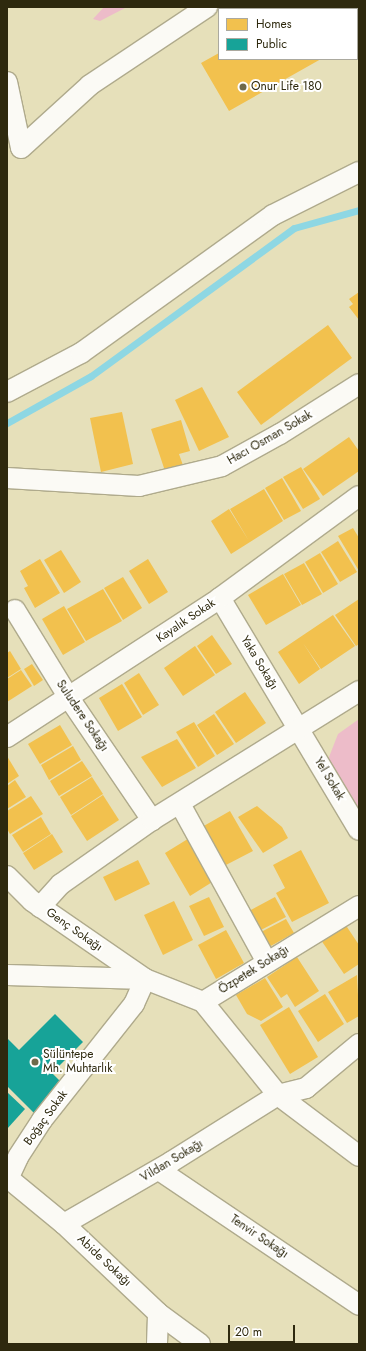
<!DOCTYPE html>
<html>
<head>
<meta charset="utf-8">
<style>
	body { margin:0 }
	#map { position:relative; width:366px; height:1351px; overflow:hidden; background:#e6e0ba; font-family:Jost,sans-serif }
	div>[style] { position:absolute }
	.green>* { inset:0; background:#edbcc9 }
	.homes>* { inset:0; background:#f2c14e }
	.public>* { inset:0; background:#17a398 }
	.stream>* { height:7px; margin:-3.5px; padding:0 3.5px; transform-origin:3.5px; border-radius:3.5px; background:#8ed7e3 }
	.roads { filter:drop-shadow(1px 0 #afaa8c) drop-shadow(-1px 0 #afaa8c) drop-shadow(0 1px #afaa8c) drop-shadow(0 -1px #afaa8c) }
	.street>* { height:20px; margin:-10px; padding:0 10px; transform-origin:10px; border-radius:10px; background:#fbfaf5 }
	.dots>* { width:11px; height:11px; translate:-50% -50%; box-sizing:border-box; border:2px solid #fff; border-radius:50% }
	span { translate:-50% -50%; white-space:nowrap; text-align:center; line-height:1.15; -webkit-text-stroke:4px #fff; paint-order:stroke }
	.poi-label { font-size:12px; color:#2e290e }
	.left { translate:0 -50%; text-align:left }
	.street-label { font-size:12px; color:#2e290e }
	.frame { position:absolute; inset:0; border:8px solid #2e290e; pointer-events:none }
	.legend { position:absolute; left:218px; top:8px; width:140px; height:52px; box-sizing:border-box; background:#fff; border:1px solid #aba99f; margin:0; padding:5px 7px; list-style:none; font-size:12px; color:#2e290e }
	.legend li { display:flex; align-items:center; gap:8px; height:20px }
	.legend b { width:20px; border:1px solid #aba99f }
	.scale { position:absolute; left:228px; top:1325px; width:67px; height:18px; box-sizing:border-box; border:2px solid #2e290e; border-top:0; padding-left:5px; font-size:12px; line-height:14px; white-space:nowrap; color:#2e290e; -webkit-text-stroke:3px #fff; paint-order:stroke }
</style>
</head>
<body>
<div id="map">
	<div class="green">
		<div style="clip-path:polygon(104px 7px,127px 7px,100px 21px,93px 19px)"></div>
		<div style="clip-path:polygon(359px 719px,359px 816px,331px 768px,329px 757px,338px 734px)"></div>
	</div>
	<div class="homes">
		<div style="clip-path:polygon(301px 7px,359px 7px,359px 58px,357px 9px,297px 9px)"></div>
		<div style="clip-path:polygon(219px 53px,219px 59px,321px 59px,229px 111px,201px 63px)"></div>
		<div style="clip-path:polygon(359px 292px,359px 320px,349px 307px,353px 304px,349px 299px)"></div>
		<div style="clip-path:polygon(328px 325px,352px 358px,261px 425px,237px 392px)"></div>
		<div style="clip-path:polygon(202px 387px,229px 437px,199px 451px,175px 400px)"></div>
		<div style="clip-path:polygon(122px 412px,133px 464px,101px 472px,90px 418px)"></div>
		<div style="clip-path:polygon(181px 420px,190px 451px,179px 454px,185px 471px,167px 477px,151px 429px)"></div>
		<div style="clip-path:polygon(349px 437px,359px 451px,359px 471px,323px 496px,303px 469px)"></div>
		<div style="clip-path:polygon(301px 467px,320px 499px,303px 509px,283px 477px)"></div>
		<div style="clip-path:polygon(282px 478px,301px 511px,284px 520px,265px 488px)"></div>
		<div style="clip-path:polygon(264px 489px,283px 521px,231px 554px,211px 521px,229px 509px,249px 541px,230px 509px)"></div>
		<div style="clip-path:polygon(353px 528px,359px 538px,359px 571px,338px 536px)"></div>
		<div style="clip-path:polygon(338px 541px,357px 572px,340px 582px,321px 552px)"></div>
		<div style="clip-path:polygon(61px 550px,81px 582px,64px 593px,44px 560px)"></div>
		<div style="clip-path:polygon(320px 553px,338px 584px,323px 593px,305px 562px)"></div>
		<div style="clip-path:polygon(40px 559px,60px 593px,35px 608px,24px 588px,28px 586px,20px 571px)"></div>
		<div style="clip-path:polygon(148px 559px,168px 592px,149px 604px,129px 571px)"></div>
		<div style="clip-path:polygon(304px 563px,322px 594px,302px 605px,284px 574px)"></div>
		<div style="clip-path:polygon(283px 574px,301px 605px,266px 625px,248px 595px)"></div>
		<div style="clip-path:polygon(123px 577px,142px 608px,123px 620px,104px 588px)"></div>
		<div style="clip-path:polygon(103px 589px,122px 621px,86px 641px,67px 609px)"></div>
		<div style="clip-path:polygon(359px 599px,359px 644px,356px 646px,335px 615px)"></div>
		<div style="clip-path:polygon(64px 606px,85px 642px,63px 655px,42px 619px)"></div>
		<div style="clip-path:polygon(333px 615px,355px 646px,321px 669px,303px 643px,320px 669px,299px 684px,278px 652px)"></div>
		<div style="clip-path:polygon(212px 635px,232px 664px,216px 674px,197px 646px)"></div>
		<div style="clip-path:polygon(195px 646px,215px 675px,183px 696px,164px 668px)"></div>
		<div style="clip-path:polygon(10px 651px,21px 669px,7px 678px,7px 653px)"></div>
		<div style="clip-path:polygon(32px 664px,43px 680px,34px 686px,24px 669px)"></div>
		<div style="clip-path:polygon(21px 670px,32px 686px,7px 702px,7px 679px)"></div>
		<div style="clip-path:polygon(139px 673px,159px 705px,143px 715px,124px 683px)"></div>
		<div style="clip-path:polygon(122px 684px,142px 717px,118px 731px,99px 698px)"></div>
		<div style="clip-path:polygon(245px 692px,266px 723px,236px 743px,215px 712px)"></div>
		<div style="clip-path:polygon(214px 714px,234px 744px,217px 755px,197px 725px)"></div>
		<div style="clip-path:polygon(194px 722px,215px 756px,198px 767px,176px 732px)"></div>
		<div style="clip-path:polygon(60px 725px,72px 745px,40px 764px,28px 744px)"></div>
		<div style="clip-path:polygon(177px 739px,196px 768px,162px 787px,141px 757px)"></div>
		<div style="clip-path:polygon(73px 746px,81px 760px,49px 780px,41px 765px)"></div>
		<div style="clip-path:polygon(7px 756px,19px 776px,7px 784px)"></div>
		<div style="clip-path:polygon(82px 761px,92px 776px,59px 796px,50px 781px)"></div>
		<div style="clip-path:polygon(92px 777px,103px 794px,71px 815px,60px 797px)"></div>
		<div style="clip-path:polygon(15px 780px,26px 797px,7px 809px,7px 786px)"></div>
		<div style="clip-path:polygon(103px 795px,119px 820px,87px 841px,71px 816px)"></div>
		<div style="clip-path:polygon(31px 796px,43px 814px,10px 834px,7px 829px,7px 811px)"></div>
		<div style="clip-path:polygon(257px 806px,282px 827px,288px 838px,263px 853px,238px 817px)"></div>
		<div style="clip-path:polygon(230px 811px,253px 851px,224px 866px,202px 827px)"></div>
		<div style="clip-path:polygon(41px 817px,51px 834px,23px 852px,12px 835px)"></div>
		<div style="clip-path:polygon(52px 834px,63px 852px,34px 870px,23px 853px)"></div>
		<div style="clip-path:polygon(191px 837px,217px 879px,190px 896px,165px 853px)"></div>
		<div style="clip-path:polygon(301px 850px,329px 903px,292px 922px,276px 893px,285px 888px,273px 865px)"></div>
		<div style="clip-path:polygon(138px 860px,150px 884px,115px 901px,103px 877px)"></div>
		<div style="clip-path:polygon(209px 897px,224px 927px,204px 936px,189px 906px)"></div>
		<div style="clip-path:polygon(275px 897px,286px 917px,257px 932px,247px 912px)"></div>
		<div style="clip-path:polygon(174px 901px,193px 940px,163px 955px,144px 915px)"></div>
		<div style="clip-path:polygon(286px 919px,294px 933px,269px 947px,261px 932px)"></div>
		<div style="clip-path:polygon(345px 924px,359px 945px,359px 964px,344px 974px,321px 940px)"></div>
		<div style="clip-path:polygon(226px 930px,244px 963px,216px 979px,198px 945px)"></div>
		<div style="clip-path:polygon(297px 957px,319px 991px,295px 1007px,287px 994px,281px 998px,267px 977px)"></div>
		<div style="clip-path:polygon(357px 975px,359px 1016px,347px 1023px,328px 992px)"></div>
		<div style="clip-path:polygon(265px 978px,283px 1007px,261px 1021px,247px 1014px,236px 995px)"></div>
		<div style="clip-path:polygon(325px 994px,344px 1024px,318px 1042px,298px 1011px)"></div>
		<div style="clip-path:polygon(289px 1007px,318px 1057px,290px 1074px,260px 1025px)"></div>
	</div>
	<div class="public">
		<div style="clip-path:polygon(55px 1014px,83px 1042px,52px 1073px,65px 1086px,36px 1115px,7px 1086px,7px 1038px,19px 1050px)"></div>
		<div style="clip-path:polygon(7px 1092px,25px 1109px,7px 1129px)"></div>
	</div>
	<div class="stream">
		<div style="left:7px;top:423px;width:96px;rotate:-29.2deg"></div>
		<div style="left:91px;top:376px;width:251px;rotate:-36.1deg"></div>
		<div style="left:294px;top:228px;width:67px;rotate:-15.5deg"></div>
	</div>
	<div class="roads">
		<div class="street">
			<div style="left:7px;top:82px;width:67px;rotate:78deg"></div>
			<div style="left:21px;top:148px;width:93px;rotate:-42.4deg"></div>
			<div style="left:90px;top:85px;width:141px;rotate:-33.7deg"></div>
			<div style="left:7px;top:392px;width:84px;rotate:-27.8deg"></div>
			<div style="left:81px;top:353px;width:236px;rotate:-35.7deg"></div>
			<div style="left:273px;top:215px;width:96px;rotate:-26.6deg"></div>
			<div style="left:7px;top:478px;width:132px;rotate:3.5deg"></div>
			<div style="left:139px;top:486px;width:85px;rotate:-13.5deg"></div>
			<div style="left:222px;top:466px;width:66px;rotate:-28.9deg"></div>
			<div style="left:280px;top:434px;width:93px;rotate:-32.3deg"></div>
			<div style="left:220px;top:598px;width:270px;rotate:59.1deg"></div>
			<div style="left:15px;top:610px;width:103px;rotate:58.5deg"></div>
			<div style="left:69px;top:698px;width:148px;rotate:55.8deg"></div>
			<div style="left:7px;top:737px;width:254px;rotate:-33.1deg"></div>
			<div style="left:220px;top:598px;width:172px;rotate:-36.3deg"></div>
			<div style="left:180px;top:804px;width:180px;rotate:61.2deg"></div>
			<div style="left:7px;top:876px;width:35px;rotate:45deg"></div>
			<div style="left:32px;top:901px;width:137px;rotate:34.6deg"></div>
			<div style="left:145px;top:979px;width:62px;rotate:21.6deg"></div>
			<div style="left:203px;top:1002px;width:183px;rotate:-31.6deg"></div>
			<div style="left:40px;top:907px;width:31px;rotate:-48deg"></div>
			<div style="left:61px;top:884px;width:111px;rotate:-35.1deg"></div>
			<div style="left:152px;top:820px;width:244px;rotate:-31.9deg"></div>
			<div style="left:7px;top:975px;width:138px;rotate:1.7deg"></div>
			<div style="left:203px;top:1002px;width:119px;rotate:51.1deg"></div>
			<div style="left:278px;top:1095px;width:101px;rotate:37deg"></div>
			<div style="left:159px;top:1170px;width:241px;rotate:34deg"></div>
			<div style="left:8px;top:1178px;width:72px;rotate:39.4deg"></div>
			<div style="left:64px;top:1224px;width:129px;rotate:43.4deg"></div>
			<div style="left:158px;top:1313px;width:52px;rotate:36.4deg"></div>
			<div style="left:7px;top:1181px;width:26px;rotate:-65deg"></div>
			<div style="left:18px;top:1157px;width:44px;rotate:-57deg"></div>
			<div style="left:42px;top:1120px;width:148px;rotate:-51.6deg"></div>
			<div style="left:134px;top:1004px;width:27px;rotate:-66deg"></div>
			<div style="left:64px;top:1224px;width:124px;rotate:-30.1deg"></div>
			<div style="left:171px;top:1162px;width:126px;rotate:-32.1deg"></div>
			<div style="left:278px;top:1095px;width:29px;rotate:-14deg"></div>
			<div style="left:306px;top:1088px;width:69px;rotate:-39.7deg"></div>
			<div style="left:157px;top:1344px;width:31px;rotate:-88deg"></div>
		</div>
	</div>
	<div class="dots">
		<div style="left:243px;top:87px;background:#6e694a"></div>
		<div style="left:35px;top:1062px;background:#6e694a"></div>
	</div>
	<div class="poi-label">
		<span class="left" style="left:251px;top:87px">Onur Life 180</span>
		<span class="left" style="left:43px;top:1062px">Sülüntepe<br>Mh. Muhtarlık</span>
	</div>
	<div class="street-label">
		<span style="left:270px;top:438px;rotate:-30deg">Hacı Osman Sokak</span>
		<span style="left:186px;top:621px;rotate:-34deg">Kayalık Sokak</span>
		<span style="left:259px;top:663px;rotate:59deg">Yaka Sokağı</span>
		<span style="left:82px;top:716px;rotate:56deg">Suludere Sokağı</span>
		<span style="left:329px;top:779px;rotate:59deg">Yel Sokak</span>
		<span style="left:74px;top:930px;rotate:35deg">Genç Sokağı</span>
		<span style="left:254px;top:970px;rotate:-32deg">Özpetek Sokağı</span>
		<span style="left:46px;top:1118px;rotate:-54deg">Boğaç Sokak</span>
		<span style="left:172px;top:1161px;rotate:-31deg">Vildan Sokağı</span>
		<span style="left:259px;top:1237px;rotate:34deg">Tenvir Sokağı</span>
		<span style="left:104px;top:1261px;rotate:43deg">Abide Sokağı</span>
	</div>
	<div class="frame"></div>
	<ul class="legend">
	<li><b style="height:11px;background:#f2c14e"></b>Homes</li>
	<li><b style="height:11px;background:#17a398"></b>Public</li>
	</ul>
	<div class="scale">20 m</div>
</div>
</body>
</html>
